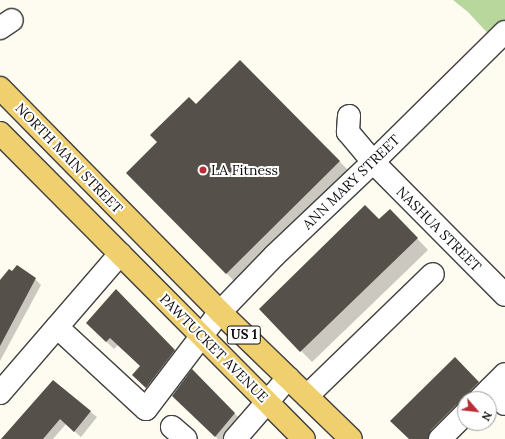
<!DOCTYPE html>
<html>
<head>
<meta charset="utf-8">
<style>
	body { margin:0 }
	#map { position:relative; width:505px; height:439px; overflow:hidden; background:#fefbf1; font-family:Lora,serif }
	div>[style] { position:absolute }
	.forest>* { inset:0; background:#b7d79c }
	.shadow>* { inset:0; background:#0003 }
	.building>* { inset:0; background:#56504b }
	.roads { filter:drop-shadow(1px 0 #414141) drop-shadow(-1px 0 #414141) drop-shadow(0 1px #414141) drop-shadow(0 -1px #414141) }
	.minor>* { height:22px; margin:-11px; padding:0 11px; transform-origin:11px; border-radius:11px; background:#fff }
	.major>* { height:22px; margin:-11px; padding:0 11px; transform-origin:11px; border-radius:11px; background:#f0cf6f }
	.dots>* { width:11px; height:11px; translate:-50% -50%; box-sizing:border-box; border:2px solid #fff; border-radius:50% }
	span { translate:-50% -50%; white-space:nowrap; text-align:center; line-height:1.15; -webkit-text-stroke:4px #fff; paint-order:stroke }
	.shield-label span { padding:1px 3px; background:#fff; border:1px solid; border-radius:3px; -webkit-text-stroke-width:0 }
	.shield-label { font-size:13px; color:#0e0e0e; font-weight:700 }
	.street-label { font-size:14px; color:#0e0e0e }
	.poi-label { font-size:14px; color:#0e0e0e }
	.left { translate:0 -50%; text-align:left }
	.north { position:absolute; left:457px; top:391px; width:40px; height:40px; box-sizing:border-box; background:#fff; border:1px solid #9f9f9f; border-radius:50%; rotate:118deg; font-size:11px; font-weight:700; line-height:16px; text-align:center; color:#0e0e0e }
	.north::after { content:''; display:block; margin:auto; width:14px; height:18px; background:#b62f36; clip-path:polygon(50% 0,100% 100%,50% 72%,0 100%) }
</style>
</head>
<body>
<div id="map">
	<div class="forest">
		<div style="clip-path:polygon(453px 0,505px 0,505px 36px,495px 41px,468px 12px)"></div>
	</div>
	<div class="shadow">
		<div style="clip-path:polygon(240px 61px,350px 172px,237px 284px,128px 173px)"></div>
		<div style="clip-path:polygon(390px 210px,428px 250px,312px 362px,260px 309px,379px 220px)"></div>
		<div style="clip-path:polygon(35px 279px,41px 285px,0 361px,0 282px)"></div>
		<div style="clip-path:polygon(116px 291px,182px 359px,154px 395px,141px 383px,141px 366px,118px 345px,114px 349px,87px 323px)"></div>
		<div style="clip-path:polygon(455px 359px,487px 391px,481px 399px,465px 399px,465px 413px,439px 439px,410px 439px)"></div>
		<div style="clip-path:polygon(192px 370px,243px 422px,229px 439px,218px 439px,173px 396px)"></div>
		<div style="clip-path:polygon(53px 382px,97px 417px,81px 437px,66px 424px,53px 439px,2px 439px)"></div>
	</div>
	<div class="building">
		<div style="clip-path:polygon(240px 60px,340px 161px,226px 274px,126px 173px,157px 142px,150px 135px,189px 97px,196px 104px)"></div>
		<div style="clip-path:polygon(365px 205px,379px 219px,390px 209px,418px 238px,300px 352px,259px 309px)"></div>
		<div style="clip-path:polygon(17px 265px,36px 278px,0 346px,0 280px,9px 269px,12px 271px)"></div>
		<div style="clip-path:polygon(116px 289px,175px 350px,146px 388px,132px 375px,140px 366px,110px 338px,106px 342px,86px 323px)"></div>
		<div style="clip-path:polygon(455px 357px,479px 382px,471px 390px,465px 402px,456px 405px,431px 430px,428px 439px,409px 439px,390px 421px)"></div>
		<div style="clip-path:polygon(192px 369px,235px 413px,215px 437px,172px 396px)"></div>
		<div style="clip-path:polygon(53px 380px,91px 411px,74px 432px,60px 419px,43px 439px,1px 439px)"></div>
	</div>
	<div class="roads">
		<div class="minor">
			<div style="left:0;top:28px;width:14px;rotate:-34deg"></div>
			<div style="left:349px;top:116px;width:16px;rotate:94deg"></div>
			<div style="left:348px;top:132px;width:39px;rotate:50deg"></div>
			<div style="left:373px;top:162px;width:187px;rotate:45.2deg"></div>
			<div style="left:57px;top:327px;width:121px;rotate:42.7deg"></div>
			<div style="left:146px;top:409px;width:122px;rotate:-52.7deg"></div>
			<div style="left:220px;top:312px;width:78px;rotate:-46deg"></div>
			<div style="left:274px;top:256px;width:137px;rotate:-43.5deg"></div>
			<div style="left:373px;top:162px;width:185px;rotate:-44.6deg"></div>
			<div style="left:490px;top:389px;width:21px;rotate:45deg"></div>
			<div style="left:0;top:393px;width:184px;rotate:-49.2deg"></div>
			<div style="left:307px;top:396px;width:175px;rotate:-44.1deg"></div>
			<div style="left:480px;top:399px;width:35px;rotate:-45deg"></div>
			<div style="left:172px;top:427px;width:18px;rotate:41deg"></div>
			<div style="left:235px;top:439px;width:81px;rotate:-49deg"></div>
			<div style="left:440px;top:439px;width:35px;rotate:-45deg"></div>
		</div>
		<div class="major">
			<div style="left:0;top:88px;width:314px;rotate:45.5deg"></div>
			<div style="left:220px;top:312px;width:182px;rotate:44.1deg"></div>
			<div style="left:0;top:133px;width:431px;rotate:45.2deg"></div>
		</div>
	</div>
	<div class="dots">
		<div style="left:203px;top:170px;background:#b62f36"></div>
	</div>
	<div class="shield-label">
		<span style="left:244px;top:335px">US 1</span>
	</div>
	<div class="street-label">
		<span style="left:69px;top:158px;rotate:46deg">NORTH MAIN STREET</span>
		<span style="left:351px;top:182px;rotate:-44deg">ANN MARY STREET</span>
		<span style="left:439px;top:229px;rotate:45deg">NASHUA STREET</span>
		<span style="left:214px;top:348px;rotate:45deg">PAWTUCKET AVENUE</span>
	</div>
	<div class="poi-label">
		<span class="left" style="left:211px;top:170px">LA Fitness</span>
	</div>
	<div class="north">N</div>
</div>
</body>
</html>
